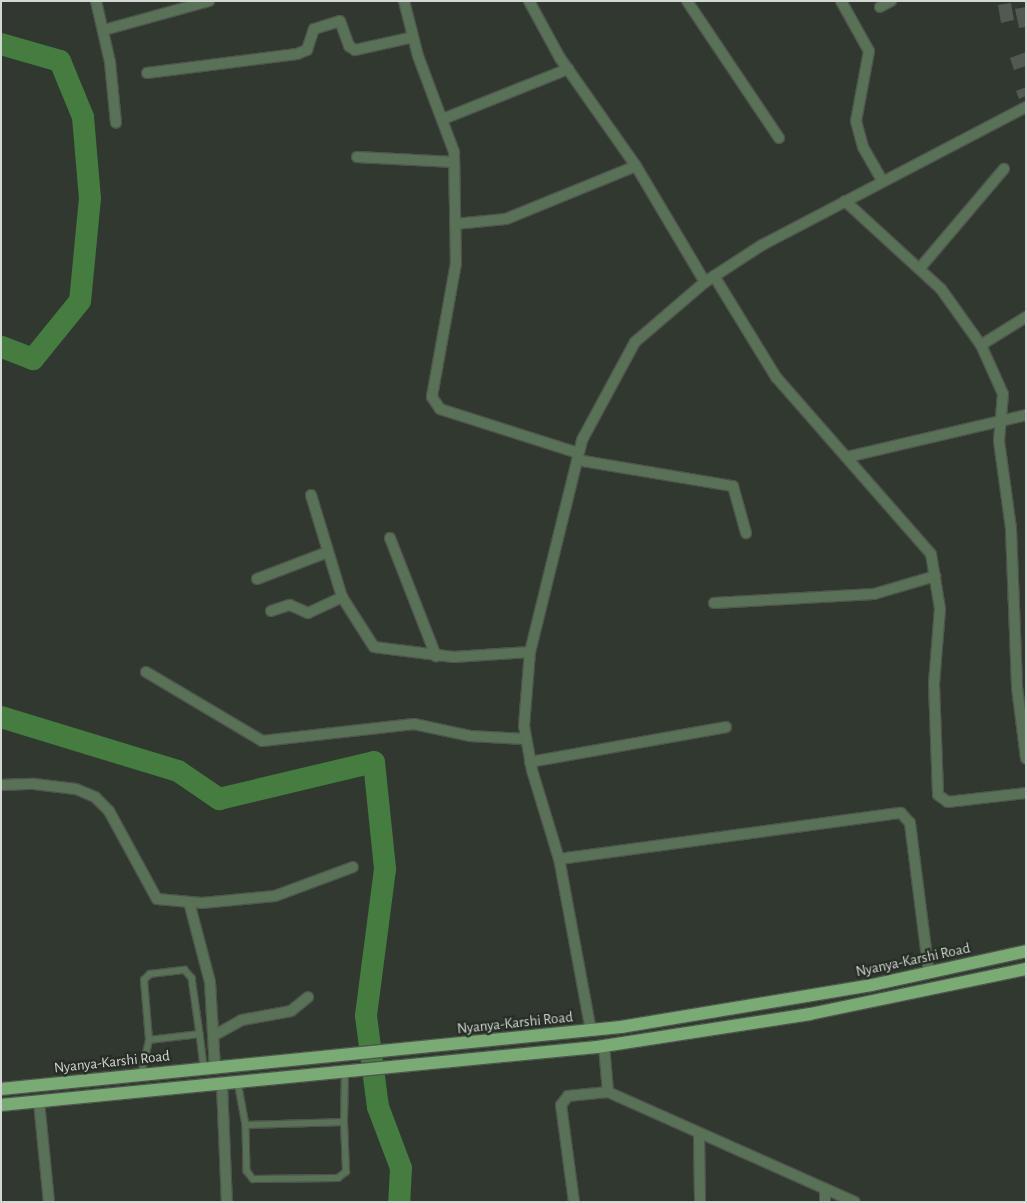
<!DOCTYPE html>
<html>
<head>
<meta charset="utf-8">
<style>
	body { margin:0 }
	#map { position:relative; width:1027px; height:1203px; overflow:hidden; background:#30382f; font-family:"Alegreya Sans",sans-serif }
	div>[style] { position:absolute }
	.river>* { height:22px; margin:-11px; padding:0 11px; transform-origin:11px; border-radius:11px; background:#447d3f }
	.building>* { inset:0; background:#515a50 }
	.roads { filter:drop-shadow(1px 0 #4d554c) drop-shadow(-1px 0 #4d554c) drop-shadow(0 1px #4d554c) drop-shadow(0 -1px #4d554c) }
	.service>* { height:5.5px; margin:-2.75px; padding:0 2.75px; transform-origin:2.75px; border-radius:2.75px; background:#597156 }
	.minor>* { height:10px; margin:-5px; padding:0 5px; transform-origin:5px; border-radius:5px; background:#597156 }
	.primary>* { height:12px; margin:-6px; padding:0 6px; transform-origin:6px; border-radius:6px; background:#7aab75 }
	span { translate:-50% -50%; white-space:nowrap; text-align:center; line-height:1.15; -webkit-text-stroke:4.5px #262e25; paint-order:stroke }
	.street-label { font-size:15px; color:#d3d8d2 }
	.frame { position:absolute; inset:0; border:2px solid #d3d8d2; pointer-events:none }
</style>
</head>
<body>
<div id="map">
	<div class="river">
		<div style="left:1px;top:44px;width:61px;rotate:16.1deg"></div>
		<div style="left:60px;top:61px;width:61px;rotate:67.7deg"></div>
		<div style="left:83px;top:117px;width:81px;rotate:85.1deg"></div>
		<div style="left:90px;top:198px;width:103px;rotate:95.5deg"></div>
		<div style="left:80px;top:301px;width:75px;rotate:129deg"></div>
		<div style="left:33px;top:359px;width:34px;rotate:-159deg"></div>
		<div style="left:1px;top:717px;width:185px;rotate:17deg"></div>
		<div style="left:178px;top:771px;width:50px;rotate:34.3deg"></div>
		<div style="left:219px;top:799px;width:159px;rotate:-13.4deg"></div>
		<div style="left:374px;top:762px;width:108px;rotate:84.1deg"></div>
		<div style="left:385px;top:869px;width:148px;rotate:97.4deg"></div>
		<div style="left:366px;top:1016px;width:92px;rotate:82.5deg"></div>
		<div style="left:378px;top:1107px;width:65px;rotate:69.3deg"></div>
		<div style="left:401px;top:1168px;width:34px;rotate:93deg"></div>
	</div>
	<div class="building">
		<div style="clip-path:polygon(1011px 3px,1014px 20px,1001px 23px,998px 5px)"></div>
		<div style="clip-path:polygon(1026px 7px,1026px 27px,1019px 28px,1015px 9px)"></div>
		<div style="clip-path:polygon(1026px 52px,1026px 66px,1014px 70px,1010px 58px)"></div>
		<div style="clip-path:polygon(1026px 87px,1026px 96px,1019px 99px,1016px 91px)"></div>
	</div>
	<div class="roads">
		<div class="service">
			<div style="left:149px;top:1040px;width:60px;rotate:-94.8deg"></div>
			<div style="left:144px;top:980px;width:8px;rotate:-45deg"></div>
			<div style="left:150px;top:974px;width:35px;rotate:-7deg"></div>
			<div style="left:185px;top:970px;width:11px;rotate:49deg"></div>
			<div style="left:192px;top:978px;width:57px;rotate:81.9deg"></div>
			<div style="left:141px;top:1075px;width:36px;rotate:-77deg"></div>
			<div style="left:149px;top:1040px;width:51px;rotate:-6.7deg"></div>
			<div style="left:200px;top:1034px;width:35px;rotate:83deg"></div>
			<div style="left:238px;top:1082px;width:44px;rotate:79.5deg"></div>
			<div style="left:246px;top:1125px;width:98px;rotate:-1.8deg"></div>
			<div style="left:344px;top:1122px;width:50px;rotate:-88.9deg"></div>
			<div style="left:246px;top:1125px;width:46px;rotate:88.8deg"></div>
			<div style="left:247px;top:1171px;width:10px;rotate:53deg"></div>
			<div style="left:253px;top:1179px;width:85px;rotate:-0.7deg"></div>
			<div style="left:338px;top:1178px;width:10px;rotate:-37deg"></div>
			<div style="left:346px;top:1172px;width:50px;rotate:-92.3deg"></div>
		</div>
		<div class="minor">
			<div style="left:96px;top:1px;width:63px;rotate:77.1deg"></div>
			<div style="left:110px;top:62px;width:61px;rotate:84.4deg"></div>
			<div style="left:404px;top:1px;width:57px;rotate:75.7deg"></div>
			<div style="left:418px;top:56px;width:103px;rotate:69.4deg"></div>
			<div style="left:454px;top:152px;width:111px;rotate:89deg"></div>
			<div style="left:456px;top:263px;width:136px;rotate:100.2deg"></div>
			<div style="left:432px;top:397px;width:14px;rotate:56deg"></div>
			<div style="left:440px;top:409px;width:145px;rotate:17.7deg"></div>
			<div style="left:529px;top:1px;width:65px;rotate:61.5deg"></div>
			<div style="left:560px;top:58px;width:132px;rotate:54.9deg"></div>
			<div style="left:636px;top:166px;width:135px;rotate:59.3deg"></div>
			<div style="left:687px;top:1px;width:165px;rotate:56.1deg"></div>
			<div style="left:841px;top:1px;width:57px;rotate:60.8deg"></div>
			<div style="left:869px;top:51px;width:71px;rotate:100.5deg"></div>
			<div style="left:856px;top:121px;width:27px;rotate:75deg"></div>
			<div style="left:863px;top:147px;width:40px;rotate:60.3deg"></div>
			<div style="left:880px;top:7px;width:13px;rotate:-29deg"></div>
			<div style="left:104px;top:30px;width:109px;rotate:-15.4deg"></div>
			<div style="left:147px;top:73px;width:151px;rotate:-7.2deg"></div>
			<div style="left:297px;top:54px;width:11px;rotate:-22deg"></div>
			<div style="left:307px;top:50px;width:22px;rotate:-72deg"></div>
			<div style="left:314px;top:29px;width:27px;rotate:-17deg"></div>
			<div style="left:340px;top:21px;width:27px;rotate:70deg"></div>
			<div style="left:349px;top:46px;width:7px;rotate:34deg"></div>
			<div style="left:355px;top:50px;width:59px;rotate:-12.6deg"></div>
			<div style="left:443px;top:119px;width:135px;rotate:-21.8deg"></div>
			<div style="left:357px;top:157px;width:97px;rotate:3deg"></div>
			<div style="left:845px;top:201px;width:130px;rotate:42.5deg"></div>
			<div style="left:941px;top:289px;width:69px;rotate:54.5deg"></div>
			<div style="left:981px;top:345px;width:54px;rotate:65.8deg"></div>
			<div style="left:1003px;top:394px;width:47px;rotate:94.9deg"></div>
			<div style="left:999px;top:441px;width:89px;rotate:82.2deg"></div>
			<div style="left:1011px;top:529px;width:158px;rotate:87.8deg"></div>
			<div style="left:1017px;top:687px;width:72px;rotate:82.8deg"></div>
			<div style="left:455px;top:224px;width:51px;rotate:-5.6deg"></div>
			<div style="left:506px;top:219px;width:140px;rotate:-22.2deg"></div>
			<div style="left:920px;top:268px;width:130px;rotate:-49.7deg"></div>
			<div style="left:714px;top:276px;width:119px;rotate:58.5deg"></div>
			<div style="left:776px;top:377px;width:235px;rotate:48.8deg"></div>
			<div style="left:931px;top:554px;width:56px;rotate:80.7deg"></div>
			<div style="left:940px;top:609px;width:75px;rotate:94.6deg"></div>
			<div style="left:934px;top:684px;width:111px;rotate:87.9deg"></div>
			<div style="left:938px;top:795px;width:12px;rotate:35deg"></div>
			<div style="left:948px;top:802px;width:79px;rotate:-6.6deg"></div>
			<div style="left:981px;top:345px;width:53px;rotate:-31.9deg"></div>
			<div style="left:847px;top:457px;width:184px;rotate:-13.2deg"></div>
			<div style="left:577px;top:460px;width:158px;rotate:9.5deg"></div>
			<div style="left:733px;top:486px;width:49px;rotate:74.5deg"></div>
			<div style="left:311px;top:495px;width:107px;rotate:73.1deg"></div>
			<div style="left:342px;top:597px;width:59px;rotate:57.4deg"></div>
			<div style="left:374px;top:647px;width:80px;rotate:7.2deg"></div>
			<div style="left:453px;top:657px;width:77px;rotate:-3.7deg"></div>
			<div style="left:390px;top:538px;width:127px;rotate:68.7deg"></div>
			<div style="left:257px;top:579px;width:73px;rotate:-20.9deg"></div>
			<div style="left:714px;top:603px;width:160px;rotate:-3.2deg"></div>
			<div style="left:874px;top:594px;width:64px;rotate:-16.4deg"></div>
			<div style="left:271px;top:611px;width:20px;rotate:-18deg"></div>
			<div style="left:290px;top:605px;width:20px;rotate:24deg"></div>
			<div style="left:308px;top:613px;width:38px;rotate:-25deg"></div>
			<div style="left:146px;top:672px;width:135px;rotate:30.7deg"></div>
			<div style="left:262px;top:741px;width:153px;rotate:-6.4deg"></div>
			<div style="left:414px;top:724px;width:57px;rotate:12.1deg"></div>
			<div style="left:470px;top:736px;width:55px;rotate:3.1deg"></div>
			<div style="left:530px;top:762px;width:199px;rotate:-10.1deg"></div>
			<div style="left:1px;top:785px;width:33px;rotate:-2deg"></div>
			<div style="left:34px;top:784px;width:42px;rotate:6.8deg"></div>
			<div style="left:76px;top:789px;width:21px;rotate:23deg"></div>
			<div style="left:95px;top:797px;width:20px;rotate:45deg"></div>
			<div style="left:109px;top:811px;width:100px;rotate:61.4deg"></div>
			<div style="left:157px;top:899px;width:45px;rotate:5.1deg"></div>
			<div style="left:202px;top:903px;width:73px;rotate:-5.5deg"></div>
			<div style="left:275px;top:896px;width:83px;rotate:-20.4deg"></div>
			<div style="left:559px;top:859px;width:345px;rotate:-7.7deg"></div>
			<div style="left:901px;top:813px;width:13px;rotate:48deg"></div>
			<div style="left:910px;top:823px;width:151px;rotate:82.8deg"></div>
			<div style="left:189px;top:902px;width:83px;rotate:75.3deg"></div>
			<div style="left:210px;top:982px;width:86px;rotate:86.7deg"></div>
			<div style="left:591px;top:1031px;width:175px;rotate:-100.5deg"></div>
			<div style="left:559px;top:859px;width:93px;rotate:-106.9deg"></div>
			<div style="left:532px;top:770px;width:45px;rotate:-100.3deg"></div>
			<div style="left:524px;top:726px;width:74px;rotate:-85.4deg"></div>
			<div style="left:530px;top:652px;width:218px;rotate:-76.2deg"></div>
			<div style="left:582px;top:440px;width:111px;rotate:-61.6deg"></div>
			<div style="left:635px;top:342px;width:92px;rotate:-40.6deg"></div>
			<div style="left:705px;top:282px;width:68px;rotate:-33deg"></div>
			<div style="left:762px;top:245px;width:298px;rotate:-27.6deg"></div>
			<div style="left:215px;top:1035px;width:31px;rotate:-29deg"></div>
			<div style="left:242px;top:1020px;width:50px;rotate:-10.4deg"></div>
			<div style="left:291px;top:1011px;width:22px;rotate:-39deg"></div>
			<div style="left:604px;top:1046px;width:46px;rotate:85deg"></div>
			<div style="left:608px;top:1092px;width:270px;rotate:24deg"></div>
			<div style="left:222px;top:1085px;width:117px;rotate:87.6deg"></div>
			<div style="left:39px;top:1102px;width:100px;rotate:84.3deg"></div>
			<div style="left:699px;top:1136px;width:66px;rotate:89.1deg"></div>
			<div style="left:825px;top:1189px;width:13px;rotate:90deg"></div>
			<div style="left:574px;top:1202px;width:98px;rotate:-97.6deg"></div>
			<div style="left:561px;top:1105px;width:11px;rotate:-52deg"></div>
			<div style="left:568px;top:1096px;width:40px;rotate:-5.7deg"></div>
		</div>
		<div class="primary">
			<div style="left:1px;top:1089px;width:623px;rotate:-5.71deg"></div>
			<div style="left:621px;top:1027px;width:254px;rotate:-9.5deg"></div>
			<div style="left:872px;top:985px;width:158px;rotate:-12.4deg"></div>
			<div style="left:1px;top:1105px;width:599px;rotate:-5.56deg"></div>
			<div style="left:597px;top:1047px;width:216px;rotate:-8.8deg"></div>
			<div style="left:810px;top:1014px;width:221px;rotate:-11.8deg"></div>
		</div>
	</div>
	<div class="street-label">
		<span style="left:913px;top:960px;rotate:-12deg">Nyanya-Karshi Road</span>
		<span style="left:515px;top:1023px;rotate:-6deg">Nyanya-Karshi Road</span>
		<span style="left:112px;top:1062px;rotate:-6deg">Nyanya-Karshi Road</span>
	</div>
	<div class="frame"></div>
</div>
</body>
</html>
